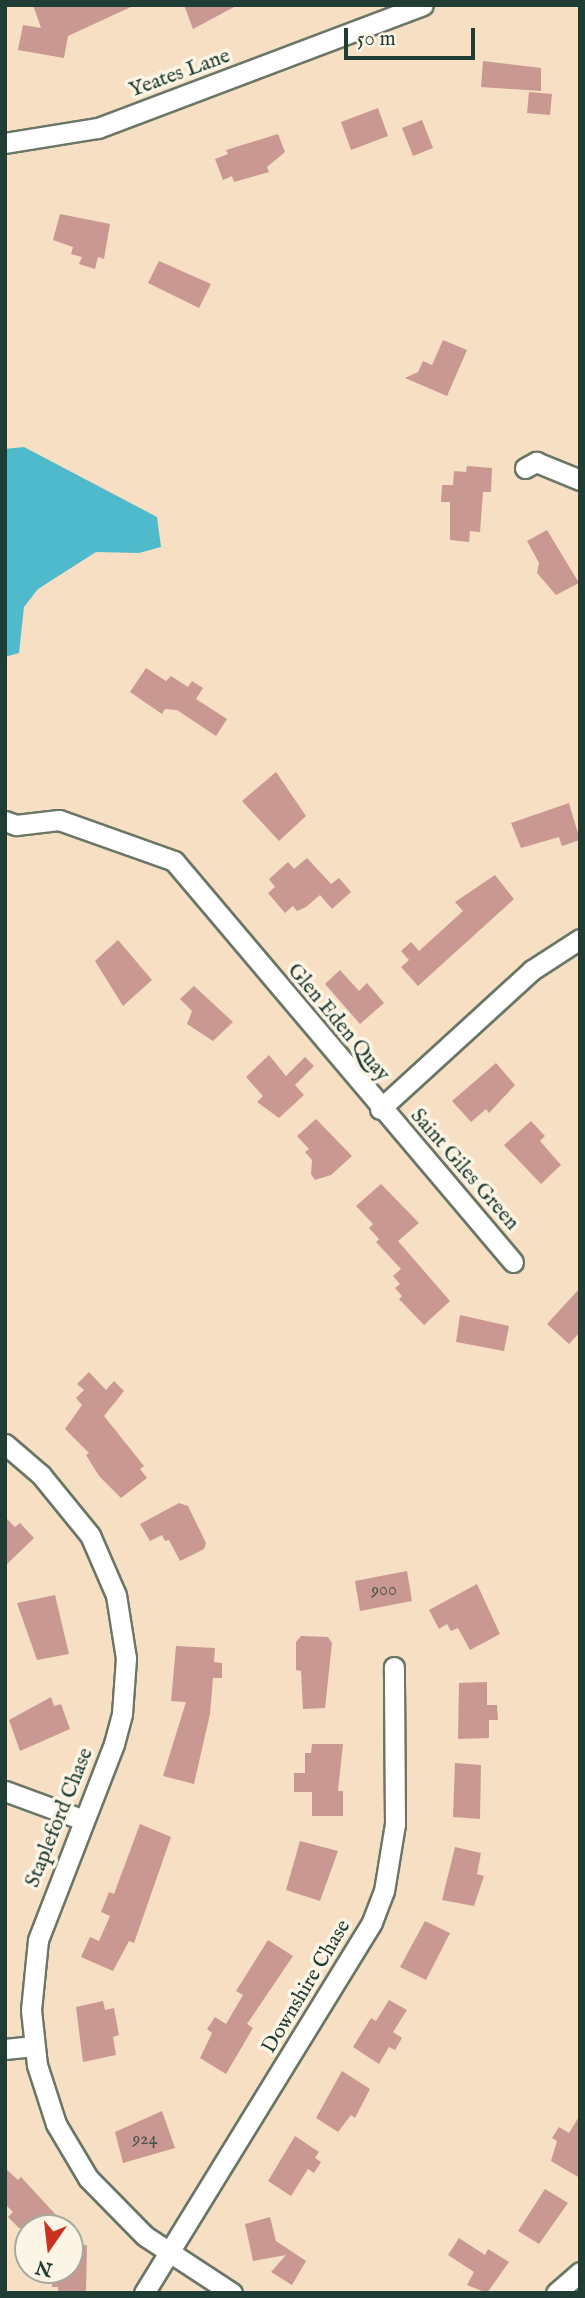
<!DOCTYPE html>
<html>
<head>
<meta charset="utf-8">
<style>
	body { margin:0 }
	#map { position:relative; width:585px; height:2298px; overflow:hidden; background:#f6dfc3; font-family:"IM FELL English",serif }
	div>[style] { position:absolute }
	.water>* { inset:0; background:#4fbacb }
	.building>* { inset:0; background:#ca9893 }
	.roads { filter:drop-shadow(2px 0 #6a7666) drop-shadow(-2px 0 #6a7666) drop-shadow(0 2px #6a7666) drop-shadow(0 -2px #6a7666) }
	.minor>* { height:19px; margin:-9.5px; padding:0 9.5px; transform-origin:9.5px; border-radius:9.5px; background:#fff }
	span { translate:-50% -50%; white-space:nowrap; text-align:center; line-height:1.15; -webkit-text-stroke:7px #fcf5e5; paint-order:stroke }
	.number-label { font-size:18px; color:#4a544c }
	.number-label span { -webkit-text-stroke-width:0 }
	.street-label { font-size:21px; color:#1f3d34 }
	.frame { position:absolute; inset:0; border:7px solid #1f3d34; pointer-events:none }
	.north { position:absolute; left:14px; top:2214px; width:70px; height:70px; box-sizing:border-box; background:#fcf5e5; border:2px solid #a4ab9e; border-radius:50%; rotate:194deg; font-size:19px; font-weight:700; line-height:28px; text-align:center; color:#1f3d34 }
	.north::after { content:''; display:block; margin:auto; width:24px; height:32px; background:#c8321e; clip-path:polygon(50% 0,100% 100%,50% 72%,0 100%) }
	.scale { position:absolute; left:344px; top:28px; width:131px; height:32px; box-sizing:border-box; border:4px solid #1f3d34; border-top:0; padding-left:9px; font-size:21px; line-height:24px; white-space:nowrap; color:#1f3d34; -webkit-text-stroke:5px #fcf5e5; paint-order:stroke }
</style>
</head>
<body>
<div id="map">
	<div class="water">
		<div style="clip-path:polygon(24px 447px,157px 517px,161px 547px,139px 553px,96px 552px,38px 589px,24px 607px,19px 653px,5px 657px,5px 449px)"></div>
	</div>
	<div class="building">
		<div style="clip-path:polygon(33px 5px,132px 5px,133px 6px,68px 36px,64px 58px,18px 50px,23px 25px,41px 28px)"></div>
		<div style="clip-path:polygon(184px 5px,236px 5px,236px 6px,193px 29px)"></div>
		<div style="clip-path:polygon(483px 61px,541px 68px,541px 91px,481px 87px)"></div>
		<div style="clip-path:polygon(529px 92px,552px 94px,550px 115px,527px 113px)"></div>
		<div style="clip-path:polygon(378px 108px,388px 136px,351px 150px,341px 122px)"></div>
		<div style="clip-path:polygon(422px 120px,433px 148px,413px 156px,402px 128px)"></div>
		<div style="clip-path:polygon(278px 134px,285px 152px,267px 167px,269px 172px,234px 182px,232px 176px,223px 180px,215px 159px,228px 154px,226px 150px)"></div>
		<div style="clip-path:polygon(60px 214px,110px 224px,104px 259px,98px 257px,95px 269px,79px 264px,82px 257px,71px 254px,73px 247px,53px 240px)"></div>
		<div style="clip-path:polygon(159px 261px,211px 284px,199px 308px,148px 283px)"></div>
		<div style="clip-path:polygon(443px 340px,467px 350px,447px 396px,405px 378px,418px 372px,423px 361px,432px 365px)"></div>
		<div style="clip-path:polygon(467px 466px,492px 468px,491px 492px,483px 492px,480px 532px,470px 531px,469px 542px,450px 540px,450px 502px,441px 502px,442px 485px,453px 485px,454px 471px,466px 472px)"></div>
		<div style="clip-path:polygon(547px 530px,579px 583px,556px 595px,537px 573px,539px 563px,527px 541px)"></div>
		<div style="clip-path:polygon(146px 668px,166px 681px,171px 676px,188px 687px,192px 681px,203px 688px,196px 699px,227px 719px,216px 736px,177px 710px,165px 709px,162px 714px,130px 692px)"></div>
		<div style="clip-path:polygon(276px 772px,306px 816px,279px 841px,242px 801px)"></div>
		<div style="clip-path:polygon(569px 803px,580px 840px,562px 846px,559px 837px,521px 848px,511px 823px)"></div>
		<div style="clip-path:polygon(307px 858px,331px 884px,339px 878px,351px 892px,332px 909px,320px 895px,306px 907px,297px 911px,293px 906px,285px 913px,268px 893px,275px 887px,269px 879px,288px 862px,294px 869px)"></div>
		<div style="clip-path:polygon(495px 875px,514px 899px,418px 986px,401px 967px,409px 960px,401px 951px,411px 942px,419px 951px,463px 911px,455px 902px)"></div>
		<div style="clip-path:polygon(118px 940px,152px 980px,123px 1006px,95px 961px)"></div>
		<div style="clip-path:polygon(340px 970px,359px 991px,367px 983px,384px 1003px,360px 1024px,325px 984px)"></div>
		<div style="clip-path:polygon(194px 986px,233px 1022px,213px 1041px,187px 1024px,192px 1011px,180px 999px)"></div>
		<div style="clip-path:polygon(269px 1055px,286px 1076px,305px 1057px,314px 1066px,295px 1085px,304px 1095px,279px 1118px,257px 1102px,263px 1096px,246px 1077px)"></div>
		<div style="clip-path:polygon(496px 1063px,515px 1085px,489px 1113px,486px 1109px,471px 1122px,452px 1101px)"></div>
		<div style="clip-path:polygon(316px 1119px,352px 1156px,331px 1175px,315px 1180px,311px 1174px,312px 1160px,305px 1152px,309px 1149px,297px 1136px)"></div>
		<div style="clip-path:polygon(531px 1121px,545px 1136px,540px 1141px,561px 1165px,541px 1184px,504px 1145px)"></div>
		<div style="clip-path:polygon(381px 1184px,419px 1223px,398px 1241px,450px 1301px,424px 1325px,399px 1299px,402px 1296px,395px 1288px,400px 1284px,393px 1276px,401px 1269px,376px 1242px,379px 1239px,369px 1228px,373px 1224px,356px 1206px)"></div>
		<div style="clip-path:polygon(580px 1288px,580px 1332px,569px 1344px,547px 1324px)"></div>
		<div style="clip-path:polygon(460px 1315px,509px 1326px,504px 1351px,456px 1342px)"></div>
		<div style="clip-path:polygon(89px 1372px,106px 1390px,114px 1381px,124px 1391px,104px 1416px,144px 1466px,140px 1469px,147px 1478px,121px 1498px,99px 1476px,86px 1455px,89px 1453px,65px 1429px,82px 1405px,76px 1398px,84px 1390px,77px 1384px)"></div>
		<div style="clip-path:polygon(179px 1503px,188px 1506px,206px 1543px,204px 1549px,180px 1561px,169px 1540px,165px 1541px,162px 1535px,150px 1541px,140px 1524px)"></div>
		<div style="clip-path:polygon(5px 1517px,15px 1527px,20px 1523px,34px 1538px,5px 1566px)"></div>
		<div style="clip-path:polygon(407px 1571px,412px 1601px,360px 1611px,355px 1581px)"></div>
		<div style="clip-path:polygon(477px 1584px,500px 1634px,470px 1650px,458px 1628px,451px 1631px,447px 1624px,439px 1629px,429px 1610px)"></div>
		<div style="clip-path:polygon(55px 1595px,69px 1654px,37px 1660px,17px 1603px)"></div>
		<div style="clip-path:polygon(301px 1636px,328px 1637px,332px 1643px,325px 1708px,303px 1709px,301px 1671px,296px 1670px,296px 1642px)"></div>
		<div style="clip-path:polygon(176px 1646px,215px 1648px,214px 1662px,222px 1663px,222px 1678px,213px 1678px,210px 1714px,194px 1784px,163px 1776px,186px 1702px,171px 1701px)"></div>
		<div style="clip-path:polygon(487px 1682px,487px 1705px,497px 1705px,498px 1720px,489px 1720px,489px 1738px,458px 1739px,459px 1683px)"></div>
		<div style="clip-path:polygon(51px 1697px,54px 1706px,61px 1704px,70px 1729px,20px 1751px,9px 1720px)"></div>
		<div style="clip-path:polygon(312px 1744px,343px 1744px,338px 1791px,343px 1791px,343px 1816px,312px 1816px,312px 1792px,294px 1792px,294px 1773px,305px 1773px,305px 1753px,311px 1753px)"></div>
		<div style="clip-path:polygon(455px 1763px,481px 1765px,480px 1819px,453px 1817px)"></div>
		<div style="clip-path:polygon(140px 1824px,171px 1837px,134px 1943px,129px 1941px,113px 1971px,81px 1957px,90px 1937px,99px 1941px,110px 1916px,101px 1912px,109px 1892px,114px 1894px)"></div>
		<div style="clip-path:polygon(300px 1841px,338px 1851px,320px 1901px,286px 1890px)"></div>
		<div style="clip-path:polygon(455px 1847px,481px 1853px,477px 1874px,484px 1876px,474px 1906px,442px 1900px)"></div>
		<div style="clip-path:polygon(425px 1921px,450px 1933px,426px 1980px,400px 1967px)"></div>
		<div style="clip-path:polygon(268px 1940px,293px 1956px,247px 2024px,253px 2028px,226px 2074px,200px 2058px,212px 2033px,207px 2029px,215px 2017px,226px 2024px,243px 1995px,236px 1991px)"></div>
		<div style="clip-path:polygon(389px 2000px,407px 2010px,393px 2032px,402px 2038px,395px 2050px,389px 2047px,379px 2064px,353px 2047px,371px 2018px,376px 2021px)"></div>
		<div style="clip-path:polygon(103px 2001px,105px 2010px,114px 2008px,119px 2035px,113px 2037px,116px 2055px,83px 2062px,76px 2007px)"></div>
		<div style="clip-path:polygon(342px 2071px,370px 2089px,355px 2118px,351px 2115px,338px 2132px,316px 2118px)"></div>
		<div style="clip-path:polygon(162px 2111px,175px 2148px,123px 2163px,115px 2132px)"></div>
		<div style="clip-path:polygon(580px 2115px,580px 2178px,551px 2161px,557px 2141px,552px 2138px,559px 2127px,569px 2133px)"></div>
		<div style="clip-path:polygon(295px 2136px,319px 2152px,315px 2158px,321px 2162px,314px 2173px,308px 2169px,291px 2196px,268px 2181px)"></div>
		<div style="clip-path:polygon(5px 2168px,18px 2180px,21px 2177px,57px 2216px,44px 2228px,19px 2228px,8px 2217px,13px 2212px,5px 2204px)"></div>
		<div style="clip-path:polygon(545px 2189px,568px 2203px,539px 2244px,518px 2231px)"></div>
		<div style="clip-path:polygon(270px 2217px,276px 2241px,306px 2261px,292px 2285px,271px 2272px,286px 2255px,253px 2261px,245px 2224px)"></div>
		<div style="clip-path:polygon(459px 2238px,485px 2255px,488px 2249px,509px 2262px,487px 2293px,467px 2285px,474px 2272px,448px 2255px)"></div>
		<div style="clip-path:polygon(87px 2245px,86px 2293px,58px 2293px,58px 2287px,52px 2287px,51px 2270px,70px 2270px,70px 2246px)"></div>
	</div>
	<div class="roads">
		<div class="minor">
			<div style="left:5px;top:143px;width:94px;rotate:-9.2deg"></div>
			<div style="left:98px;top:128px;width:347px;rotate:-20.7deg"></div>
			<div style="left:525px;top:468px;width:13px;rotate:-29deg"></div>
			<div style="left:536px;top:462px;width:48px;rotate:22.2deg"></div>
			<div style="left:5px;top:821px;width:12px;rotate:20deg"></div>
			<div style="left:16px;top:825px;width:43px;rotate:-6.6deg"></div>
			<div style="left:59px;top:820px;width:122px;rotate:19.6deg"></div>
			<div style="left:174px;top:861px;width:525px;rotate:49.79deg"></div>
			<div style="left:380px;top:1109px;width:206px;rotate:-42.4deg"></div>
			<div style="left:532px;top:970px;width:57px;rotate:-32.9deg"></div>
			<div style="left:5px;top:1444px;width:48px;rotate:40.7deg"></div>
			<div style="left:41px;top:1475px;width:77px;rotate:50.8deg"></div>
			<div style="left:90px;top:1535px;width:65px;rotate:66.6deg"></div>
			<div style="left:116px;top:1595px;width:64px;rotate:81deg"></div>
			<div style="left:126px;top:1658px;width:56px;rotate:94.1deg"></div>
			<div style="left:122px;top:1714px;width:31px;rotate:105deg"></div>
			<div style="left:114px;top:1744px;width:210px;rotate:111.2deg"></div>
			<div style="left:38px;top:1940px;width:70px;rotate:95.7deg"></div>
			<div style="left:31px;top:2010px;width:55px;rotate:83.8deg"></div>
			<div style="left:37px;top:2065px;width:62px;rotate:72.1deg"></div>
			<div style="left:56px;top:2124px;width:63px;rotate:59.3deg"></div>
			<div style="left:88px;top:2178px;width:81px;rotate:45.5deg"></div>
			<div style="left:145px;top:2236px;width:104px;rotate:33.2deg"></div>
			<div style="left:5px;top:1791px;width:84px;rotate:20.2deg"></div>
			<div style="left:5px;top:2049px;width:29px;rotate:-6deg"></div>
			<div style="left:144px;top:2293px;width:435px;rotate:-58.4deg"></div>
			<div style="left:372px;top:1922px;width:33px;rotate:-69deg"></div>
			<div style="left:384px;top:1891px;width:68px;rotate:-80.7deg"></div>
			<div style="left:395px;top:1824px;width:157px;rotate:-90.4deg"></div>
			<div style="left:556px;top:2293px;width:32px;rotate:-41deg"></div>
		</div>
	</div>
	<div class="number-label">
		<span style="left:384px;top:1591px">900</span>
		<span style="left:145px;top:2140px">924</span>
	</div>
	<div class="street-label">
		<span style="left:180px;top:74px;rotate:-20deg">Yeates Lane</span>
		<span style="left:338px;top:1023px;rotate:50deg">Glen Eden Quay</span>
		<span style="left:464px;top:1170px;rotate:49deg">Saint Giles Green</span>
		<span style="left:60px;top:1818px;rotate:-68deg">Stapleford Chase</span>
		<span style="left:307px;top:1987px;rotate:-59deg">Downshire Chase</span>
	</div>
	<div class="frame"></div>
	<div class="north">N</div>
	<div class="scale">50 m</div>
</div>
</body>
</html>
